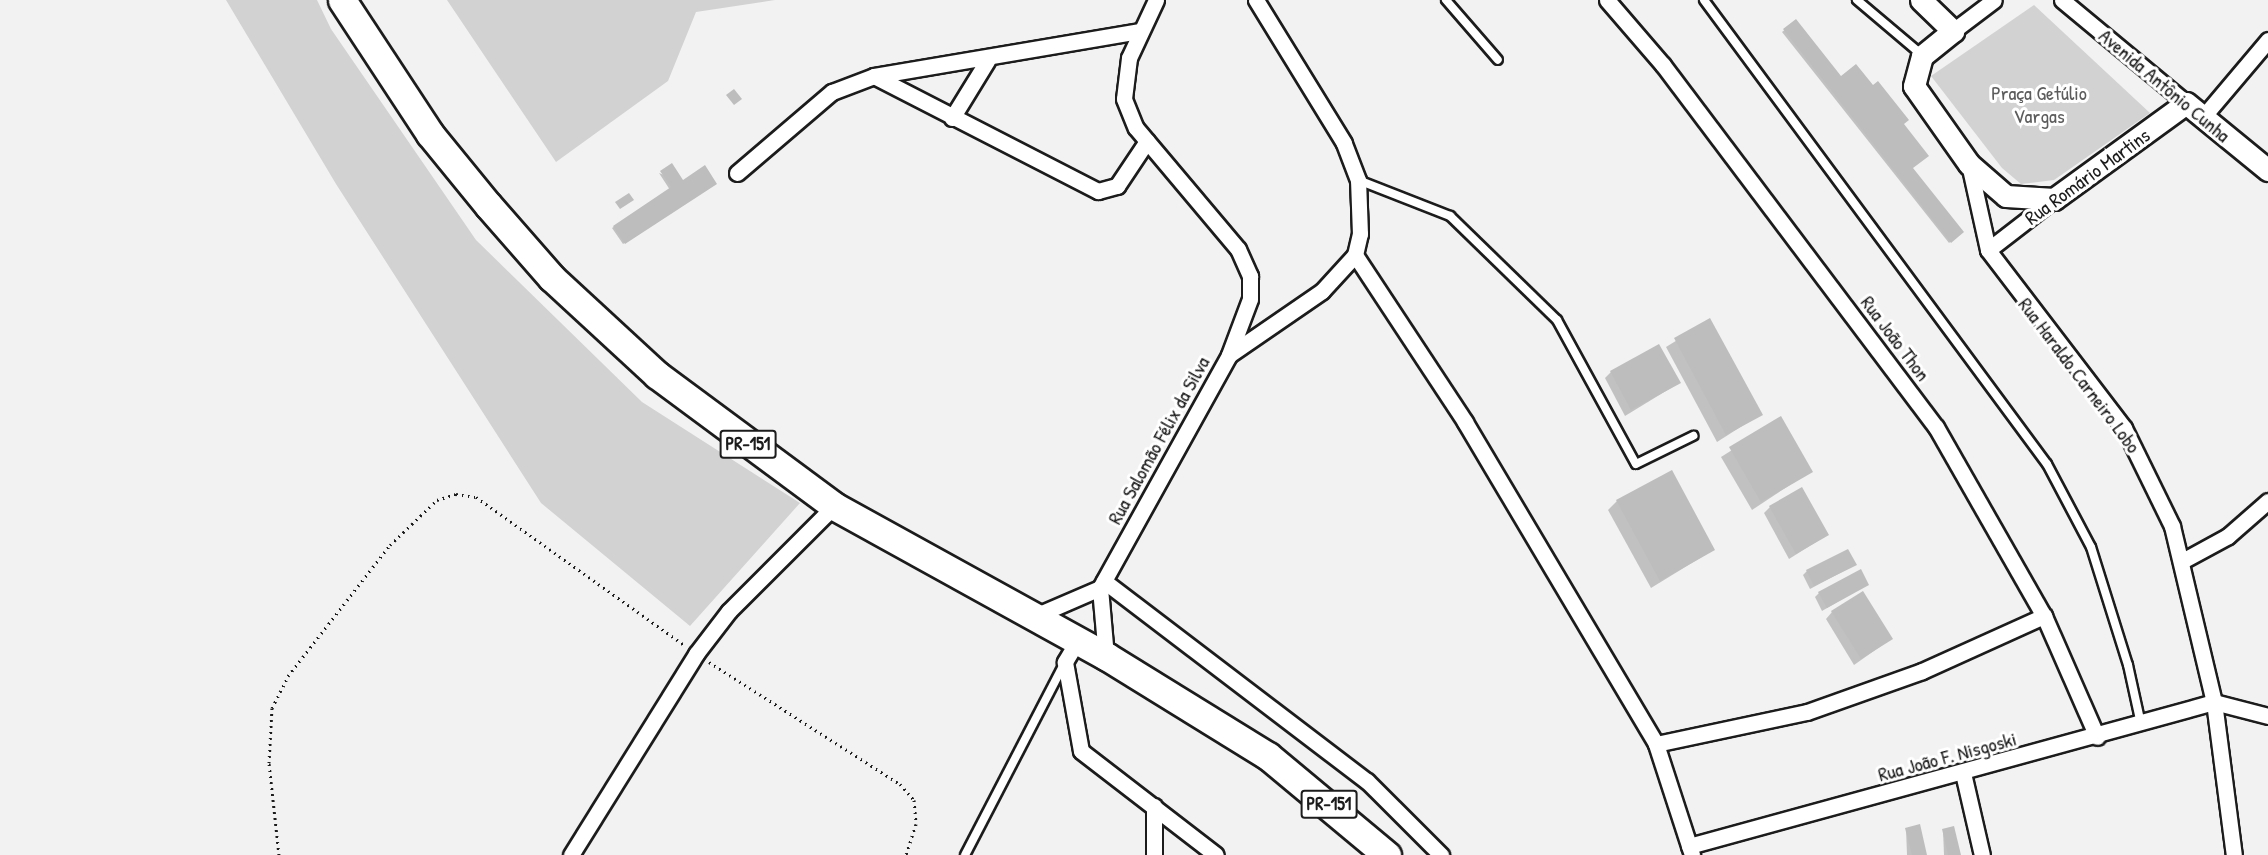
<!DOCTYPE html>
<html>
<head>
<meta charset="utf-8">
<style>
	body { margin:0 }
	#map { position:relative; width:2268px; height:855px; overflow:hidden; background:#f2f2f2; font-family:"Patrick Hand",sans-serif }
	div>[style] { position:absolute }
	.green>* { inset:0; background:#d2d2d2 }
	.shadow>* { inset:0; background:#0003 }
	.building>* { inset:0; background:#bdbdbd }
	.path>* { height:3px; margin-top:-1.5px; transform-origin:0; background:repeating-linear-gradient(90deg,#1c1c1c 0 1.5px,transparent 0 6px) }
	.roads { filter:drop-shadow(2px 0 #1c1c1c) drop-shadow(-2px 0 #1c1c1c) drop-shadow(0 2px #1c1c1c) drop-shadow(0 -2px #1c1c1c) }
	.lane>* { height:8px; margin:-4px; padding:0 4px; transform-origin:4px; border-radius:4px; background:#fff }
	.street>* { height:15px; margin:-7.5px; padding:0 7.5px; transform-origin:7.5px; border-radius:7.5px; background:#fff }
	.secondary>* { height:21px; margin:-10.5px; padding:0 10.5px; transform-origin:10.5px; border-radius:10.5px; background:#fff }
	.highway>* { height:27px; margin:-13.5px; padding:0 13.5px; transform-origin:13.5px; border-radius:13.5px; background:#fff }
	span { translate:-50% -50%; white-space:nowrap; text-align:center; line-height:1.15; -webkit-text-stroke:6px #fff; paint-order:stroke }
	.shield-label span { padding:2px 4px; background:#fff; border:2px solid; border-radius:4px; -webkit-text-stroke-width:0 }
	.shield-label { font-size:18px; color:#1c1c1c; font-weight:700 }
	.street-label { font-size:20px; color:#1c1c1c }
	.park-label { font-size:20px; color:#5c5c5c }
</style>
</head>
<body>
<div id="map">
	<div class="green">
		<div style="clip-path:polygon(226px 0,317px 0,331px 29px,476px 240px,642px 402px,800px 503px,690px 626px,541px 503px,336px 184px)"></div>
		<div style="clip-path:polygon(447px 0,775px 0,696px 12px,668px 81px,556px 162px)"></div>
		<div style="clip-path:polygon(2034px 5px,2150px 113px,2054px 180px,2021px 184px,2002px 168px,1931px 76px)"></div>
	</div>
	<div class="shadow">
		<div style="clip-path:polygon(1796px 21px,1962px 232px,1949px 243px,1782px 32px)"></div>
		<div style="clip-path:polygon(659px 173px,682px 182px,715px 183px,623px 244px,612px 228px,670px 190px)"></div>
		<div style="clip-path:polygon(1710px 320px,1761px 414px,1717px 442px,1666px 347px)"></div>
		<div style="clip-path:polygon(1611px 372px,1679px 383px,1625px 416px,1605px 378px)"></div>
		<div style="clip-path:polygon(1781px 419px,1811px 471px,1752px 510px,1721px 457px)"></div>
		<div style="clip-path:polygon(1617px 501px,1713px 550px,1651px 588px,1608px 510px)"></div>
		<div style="clip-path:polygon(1770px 507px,1827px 535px,1789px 559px,1764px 513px)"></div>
		<div style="clip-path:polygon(1855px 565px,1810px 589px,1803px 575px,1807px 571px)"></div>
		<div style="clip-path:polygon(1868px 584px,1822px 611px,1815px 597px,1819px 593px)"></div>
		<div style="clip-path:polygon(1832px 612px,1891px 639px,1854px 665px,1826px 619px)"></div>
		<div style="clip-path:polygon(1906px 829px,1925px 855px,1907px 855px)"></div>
		<div style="clip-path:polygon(1943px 830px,1959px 855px,1944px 855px)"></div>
	</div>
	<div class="building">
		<div style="clip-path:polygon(1796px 19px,1841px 76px,1856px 64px,1873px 85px,1878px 81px,1909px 120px,1904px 124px,1929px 156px,1913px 168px,1964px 232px,1951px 243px,1783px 29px)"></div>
		<div style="clip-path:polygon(734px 89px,742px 99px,734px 105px,726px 95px)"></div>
		<div style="clip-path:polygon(672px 163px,683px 180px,705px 165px,717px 184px,625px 244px,613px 226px,671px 187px,660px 171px)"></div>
		<div style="clip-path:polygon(629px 193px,634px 200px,620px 209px,615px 202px)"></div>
		<div style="clip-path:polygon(1710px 318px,1763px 415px,1726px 435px,1674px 338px)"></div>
		<div style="clip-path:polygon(1659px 344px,1681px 383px,1631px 410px,1610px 371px)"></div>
		<div style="clip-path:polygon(1781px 416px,1813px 472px,1761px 502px,1729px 447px)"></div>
		<div style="clip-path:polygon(1672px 470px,1715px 550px,1660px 581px,1616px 500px)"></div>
		<div style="clip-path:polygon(1802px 487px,1829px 535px,1796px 554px,1769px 506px)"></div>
		<div style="clip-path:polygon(1848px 549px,1857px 565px,1814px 586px,1806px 570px)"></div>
		<div style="clip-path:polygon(1861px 569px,1869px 585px,1827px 608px,1818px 592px)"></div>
		<div style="clip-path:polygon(1863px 591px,1893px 639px,1861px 659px,1831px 611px)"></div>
		<div style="clip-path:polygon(1920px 824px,1927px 855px,1912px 855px,1905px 828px)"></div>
		<div style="clip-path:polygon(1954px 826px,1961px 855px,1948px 855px,1942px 829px)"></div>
	</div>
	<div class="path">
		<div style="left:709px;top:662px;width:227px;rotate:32.6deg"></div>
		<div style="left:900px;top:784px;width:21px;rotate:49deg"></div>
		<div style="left:914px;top:800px;width:24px;rotate:85deg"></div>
		<div style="left:916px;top:824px;width:33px;rotate:108deg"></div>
		<div style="left:279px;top:855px;width:93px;rotate:-96.2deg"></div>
		<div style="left:269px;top:763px;width:55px;rotate:-86.9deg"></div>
		<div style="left:272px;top:708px;width:36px;rotate:-63deg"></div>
		<div style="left:288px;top:676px;width:166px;rotate:-52.1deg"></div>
		<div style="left:390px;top:545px;width:65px;rotate:-43.8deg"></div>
		<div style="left:437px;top:500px;width:20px;rotate:-18deg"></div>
		<div style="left:456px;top:494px;width:20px;rotate:9deg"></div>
		<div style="left:476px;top:497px;width:255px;rotate:35.4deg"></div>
	</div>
	<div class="roads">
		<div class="lane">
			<div style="left:1446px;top:0;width:79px;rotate:49.1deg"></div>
			<div style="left:1704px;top:0;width:577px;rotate:53.53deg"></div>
			<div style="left:2047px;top:464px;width:94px;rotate:62.1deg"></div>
			<div style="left:2091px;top:547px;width:124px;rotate:72.6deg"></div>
			<div style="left:2128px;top:665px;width:60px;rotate:77.6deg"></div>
			<div style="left:1857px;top:0;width:85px;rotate:40.2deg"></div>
			<div style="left:1358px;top:180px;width:99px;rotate:21.4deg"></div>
			<div style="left:1450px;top:216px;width:149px;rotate:44.2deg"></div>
			<div style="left:1557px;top:320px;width:164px;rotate:61.3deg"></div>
			<div style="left:1636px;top:464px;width:64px;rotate:-26.2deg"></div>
			<div style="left:965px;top:855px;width:213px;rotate:-62.6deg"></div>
		</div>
		<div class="street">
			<div style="left:1156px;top:0;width:64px;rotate:115deg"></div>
			<div style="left:1129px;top:58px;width:41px;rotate:97deg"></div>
			<div style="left:1124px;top:99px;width:31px;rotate:68deg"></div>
			<div style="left:1136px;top:128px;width:158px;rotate:49.9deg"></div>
			<div style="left:1238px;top:249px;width:30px;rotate:66deg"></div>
			<div style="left:1250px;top:276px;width:23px;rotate:90deg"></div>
			<div style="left:1250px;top:299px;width:60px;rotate:110.6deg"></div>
			<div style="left:1607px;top:0;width:86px;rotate:49.3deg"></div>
			<div style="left:1663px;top:65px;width:453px;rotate:53deg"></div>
			<div style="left:1936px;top:427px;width:218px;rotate:60.3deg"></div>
			<div style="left:2044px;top:616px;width:132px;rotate:66.3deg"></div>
			<div style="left:2062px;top:0;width:161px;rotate:39.7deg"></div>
			<div style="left:1953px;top:31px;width:51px;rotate:-37.1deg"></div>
			<div style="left:874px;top:76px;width:252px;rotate:27.2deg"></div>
			<div style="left:1098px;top:191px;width:20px;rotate:-15deg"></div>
			<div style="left:1117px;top:186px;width:54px;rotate:-56.3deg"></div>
			<div style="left:2203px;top:117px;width:101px;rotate:-49.8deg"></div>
			<div style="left:952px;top:118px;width:67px;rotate:-58.4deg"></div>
			<div style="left:1969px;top:164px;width:88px;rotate:77.5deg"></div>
			<div style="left:1988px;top:250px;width:224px;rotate:52.6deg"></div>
			<div style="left:2124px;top:428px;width:109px;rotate:63.9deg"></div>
			<div style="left:2172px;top:526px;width:181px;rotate:76.6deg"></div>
			<div style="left:2214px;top:702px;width:154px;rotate:82.6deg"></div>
			<div style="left:737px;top:173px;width:125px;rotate:-40.5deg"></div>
			<div style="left:832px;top:92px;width:45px;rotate:-20.9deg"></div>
			<div style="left:874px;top:76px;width:270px;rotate:-9.6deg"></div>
			<div style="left:1988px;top:250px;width:83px;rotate:-37.7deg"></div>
			<div style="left:1355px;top:255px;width:200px;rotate:56.6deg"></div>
			<div style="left:1465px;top:422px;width:374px;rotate:59.3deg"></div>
			<div style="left:1656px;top:744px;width:117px;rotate:72deg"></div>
			<div style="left:2184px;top:560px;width:50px;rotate:-28.6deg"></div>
			<div style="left:2228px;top:536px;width:53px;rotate:-41.2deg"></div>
			<div style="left:1104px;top:581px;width:330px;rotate:37.3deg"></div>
			<div style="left:1367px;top:781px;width:105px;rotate:45deg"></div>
			<div style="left:1100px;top:588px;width:266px;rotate:-61deg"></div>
			<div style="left:1229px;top:355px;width:113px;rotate:-34.5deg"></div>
			<div style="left:1322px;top:291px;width:49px;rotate:-47.5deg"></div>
			<div style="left:1355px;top:255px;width:22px;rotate:-77deg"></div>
			<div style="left:1360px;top:234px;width:54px;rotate:-92.1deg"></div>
			<div style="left:1358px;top:180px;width:40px;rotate:-111deg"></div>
			<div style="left:1344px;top:143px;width:168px;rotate:-121.6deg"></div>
			<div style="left:1100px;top:588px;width:68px;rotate:85deg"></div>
			<div style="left:1035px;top:616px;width:71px;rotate:-23.3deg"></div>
			<div style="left:1078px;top:640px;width:26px;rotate:121deg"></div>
			<div style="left:1065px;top:662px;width:90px;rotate:79.8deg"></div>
			<div style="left:1081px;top:751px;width:170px;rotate:37.6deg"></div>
			<div style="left:1656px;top:744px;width:154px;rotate:-12deg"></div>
			<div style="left:1807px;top:712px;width:122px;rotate:-19.6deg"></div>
			<div style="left:1922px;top:671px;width:134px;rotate:-24.3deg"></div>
			<div style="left:1963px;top:773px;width:84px;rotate:77deg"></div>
			<div style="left:1154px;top:806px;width:49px;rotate:90deg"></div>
			<div style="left:1689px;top:846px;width:544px;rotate:-15.34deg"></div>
			<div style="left:2214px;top:702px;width:56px;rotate:14.5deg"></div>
			<div style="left:571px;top:855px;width:237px;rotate:-58.1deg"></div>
			<div style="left:696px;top:654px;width:54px;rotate:-52.5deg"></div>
			<div style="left:729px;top:611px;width:148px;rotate:-45deg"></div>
		</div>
		<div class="secondary">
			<div style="left:1921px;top:0;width:45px;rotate:44.1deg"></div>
			<div style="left:1953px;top:31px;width:40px;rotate:141deg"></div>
			<div style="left:1922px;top:56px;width:31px;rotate:105deg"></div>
			<div style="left:1914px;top:86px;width:95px;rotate:54.8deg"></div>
			<div style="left:1969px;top:164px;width:49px;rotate:40.9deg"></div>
			<div style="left:2006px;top:196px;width:48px;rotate:3.6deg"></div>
			<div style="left:2054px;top:199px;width:163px;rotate:-36deg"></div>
			<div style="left:2186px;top:103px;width:106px;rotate:39.3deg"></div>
		</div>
		<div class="highway">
			<div style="left:342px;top:0;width:160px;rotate:56.7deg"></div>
			<div style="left:430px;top:134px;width:92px;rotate:50.8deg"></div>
			<div style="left:488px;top:205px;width:97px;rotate:48.8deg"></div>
			<div style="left:552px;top:278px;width:143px;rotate:42.7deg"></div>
			<div style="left:657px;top:375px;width:220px;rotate:36.5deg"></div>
			<div style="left:834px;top:506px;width:311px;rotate:28.9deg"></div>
			<div style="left:1106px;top:656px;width:190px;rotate:31.7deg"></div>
			<div style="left:1268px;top:756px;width:155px;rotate:39.8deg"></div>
		</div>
	</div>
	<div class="shield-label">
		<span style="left:748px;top:444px">PR-151</span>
		<span style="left:1329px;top:804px">PR-151</span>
	</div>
	<div class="street-label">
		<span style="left:2165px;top:85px;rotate:40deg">Avenida Antônio Cunha</span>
		<span style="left:2087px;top:176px;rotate:-36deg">Rua Romário Martins</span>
		<span style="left:1896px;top:338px;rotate:53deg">Rua João Thon</span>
		<span style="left:2080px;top:375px;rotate:53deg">Rua Haraldo Carneiro Lobo</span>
		<span style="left:1158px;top:440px;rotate:-61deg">Rua Salomão Félix da Silva</span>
		<span style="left:1947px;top:756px;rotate:-15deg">Rua João F. Nisgoski</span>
	</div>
	<div class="park-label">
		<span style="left:2039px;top:104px">Praça Getúlio<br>Vargas</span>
	</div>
</div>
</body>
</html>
